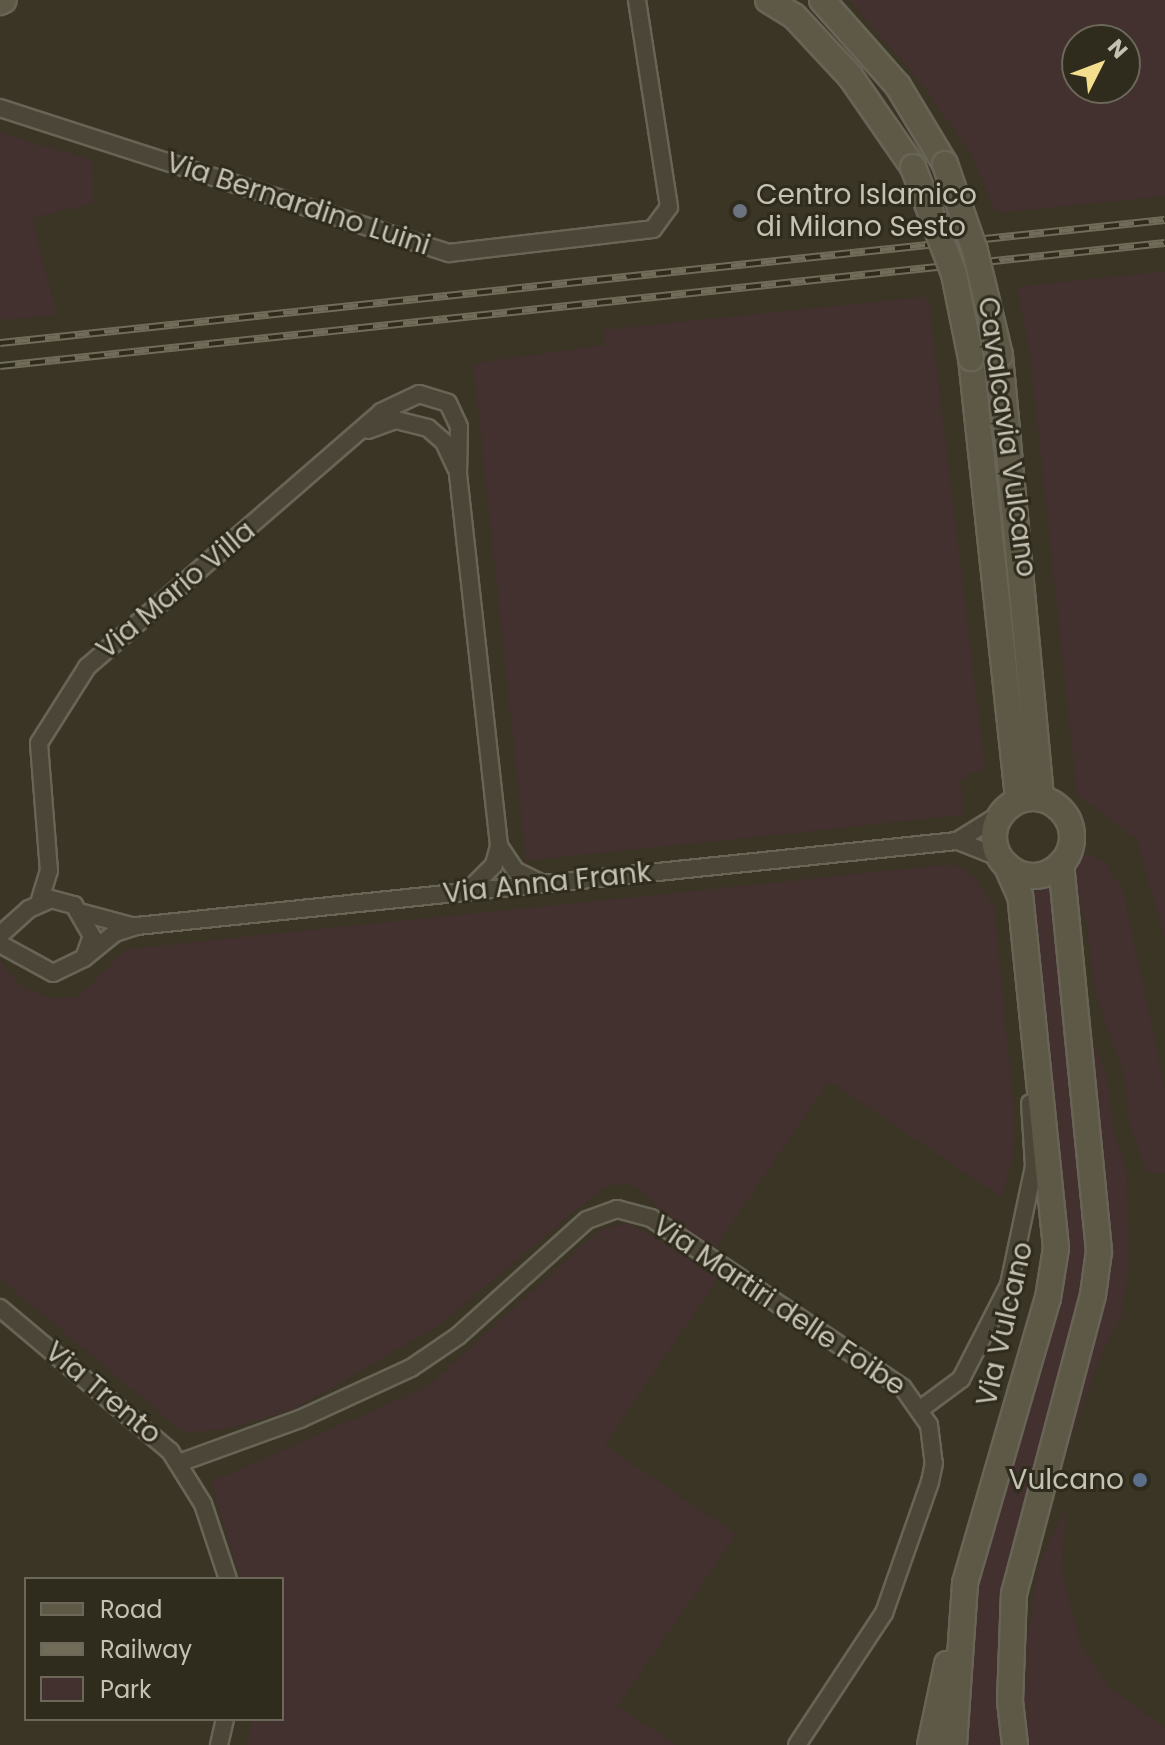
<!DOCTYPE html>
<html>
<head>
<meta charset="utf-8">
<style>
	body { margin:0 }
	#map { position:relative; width:1165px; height:1745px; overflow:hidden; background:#3a3524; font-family:Poppins,sans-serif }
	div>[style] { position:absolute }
	.green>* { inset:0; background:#42312e }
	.roads { filter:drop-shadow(2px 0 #686456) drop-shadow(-2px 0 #686456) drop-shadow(0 2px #686456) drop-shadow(0 -2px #686456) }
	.minor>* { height:16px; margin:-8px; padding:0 8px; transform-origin:8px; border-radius:8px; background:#4b4637 }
	.secondary>* { height:24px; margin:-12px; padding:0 12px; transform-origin:12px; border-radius:12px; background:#5d5946 }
	.secondary>.ring { margin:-12px; padding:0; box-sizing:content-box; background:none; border:24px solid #5d5946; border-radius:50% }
	.rail>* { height:8px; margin-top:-4px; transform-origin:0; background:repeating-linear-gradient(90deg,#2f2b1d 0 15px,#716c5a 0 30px); box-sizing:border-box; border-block:2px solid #716c5a }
	.bridges { filter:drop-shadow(2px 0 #686456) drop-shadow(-2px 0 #686456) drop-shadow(0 2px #686456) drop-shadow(0 -2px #686456) }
	.secondary-bridge>* { height:24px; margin:-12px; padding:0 12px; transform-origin:12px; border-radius:12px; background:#5d5946 }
	.dots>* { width:22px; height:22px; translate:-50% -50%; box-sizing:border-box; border:4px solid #2f2b1d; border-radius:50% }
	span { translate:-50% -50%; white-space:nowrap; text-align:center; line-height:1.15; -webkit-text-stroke:6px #2f2b1d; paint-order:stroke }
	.poi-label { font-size:28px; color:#c6c2b3 }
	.left { translate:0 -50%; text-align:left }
	.right { translate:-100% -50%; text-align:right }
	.street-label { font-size:28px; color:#c6c2b3 }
	.legend { position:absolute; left:24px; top:1577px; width:260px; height:144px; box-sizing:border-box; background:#2f2b1d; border:2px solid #6b6759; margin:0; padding:10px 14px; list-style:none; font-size:24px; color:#c6c2b3 }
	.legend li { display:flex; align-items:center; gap:16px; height:40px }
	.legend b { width:40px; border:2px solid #6b6759 }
	.north { position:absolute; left:1061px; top:24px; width:80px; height:80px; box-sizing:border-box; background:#2f2b1d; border:2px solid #6b6759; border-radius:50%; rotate:48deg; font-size:22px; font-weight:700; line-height:32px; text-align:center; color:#c6c2b3 }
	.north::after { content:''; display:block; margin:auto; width:28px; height:36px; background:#f2de8c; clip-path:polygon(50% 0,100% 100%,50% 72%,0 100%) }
</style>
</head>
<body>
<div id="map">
	<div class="green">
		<div style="clip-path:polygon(evenodd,849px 0,1165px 0,1165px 196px,996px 213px,972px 156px,923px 86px,849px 0,1077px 40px,1125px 40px,1125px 88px,1077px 88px,1077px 40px)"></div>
		<div style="clip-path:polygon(0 132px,93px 161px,94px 203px,32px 218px,57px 315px,0 320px)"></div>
		<div style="clip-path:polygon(1165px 271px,1165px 940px,1137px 841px,1077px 795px,1030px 354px,1017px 287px)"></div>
		<div style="clip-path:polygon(928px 296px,985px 768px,960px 780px,964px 815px,526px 861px,473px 363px,605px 345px,603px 330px)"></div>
		<div style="clip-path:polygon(1084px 854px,1104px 861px,1123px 890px,1165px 1089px,1165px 1173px,1147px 1174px,1128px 1118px,1125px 1079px,1095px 992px,1086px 921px,1074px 891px,1075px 864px)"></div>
		<div style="clip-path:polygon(954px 864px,972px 875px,994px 906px,1014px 1110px,1013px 1156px,1002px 1198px,829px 1081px,713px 1251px,628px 1182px,604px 1187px,438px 1326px,295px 1409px,233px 1428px,184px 1433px,0 1279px,0 960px,22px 987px,51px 998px,78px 997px,126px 949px)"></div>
		<div style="clip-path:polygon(1052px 878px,1090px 1260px,1015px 1547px,1006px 1745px,965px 1745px,973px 1608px,1063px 1233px,1026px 881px)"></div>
		<div style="clip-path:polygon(1088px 1029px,1107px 1076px,1114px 1133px,1127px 1172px,1129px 1266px,1121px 1318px,1102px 1352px,1050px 1501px,1110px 1267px)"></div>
		<div style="clip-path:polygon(630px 1223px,719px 1277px,605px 1445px,736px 1534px,618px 1706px,675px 1745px,247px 1745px,252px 1719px,282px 1719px,282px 1579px,240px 1579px,211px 1482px,428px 1386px,599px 1230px)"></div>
		<div style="clip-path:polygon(1066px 1507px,1062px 1573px,1081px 1645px,1109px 1687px,1165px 1728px,1165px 1745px,1025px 1745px,1020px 1689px,1039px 1562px)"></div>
	</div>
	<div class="roads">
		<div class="minor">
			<div style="left:0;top:108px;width:472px;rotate:17.9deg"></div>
			<div style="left:449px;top:253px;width:205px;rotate:-6.7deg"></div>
			<div style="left:653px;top:229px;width:27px;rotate:-54deg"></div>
			<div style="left:669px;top:207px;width:209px;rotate:-98.8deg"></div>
			<div style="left:368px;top:430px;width:30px;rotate:-20deg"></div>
			<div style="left:396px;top:420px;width:33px;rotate:14deg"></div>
			<div style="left:428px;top:428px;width:21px;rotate:41deg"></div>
			<div style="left:444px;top:442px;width:29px;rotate:65deg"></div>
			<div style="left:958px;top:841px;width:46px;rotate:21.6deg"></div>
			<div style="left:499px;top:846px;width:30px;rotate:56deg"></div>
			<div style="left:516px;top:871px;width:28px;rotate:26deg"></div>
			<div style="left:39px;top:903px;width:34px;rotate:-73deg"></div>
			<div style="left:49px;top:871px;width:128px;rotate:-94.5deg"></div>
			<div style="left:39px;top:743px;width:90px;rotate:-57.7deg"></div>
			<div style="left:87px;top:667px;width:389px;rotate:-40.9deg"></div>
			<div style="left:381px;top:412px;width:42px;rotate:-25.3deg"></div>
			<div style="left:419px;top:394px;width:30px;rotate:17deg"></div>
			<div style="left:448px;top:403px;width:26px;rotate:65deg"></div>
			<div style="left:459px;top:427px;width:47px;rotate:91.2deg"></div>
			<div style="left:458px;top:474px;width:374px;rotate:83.7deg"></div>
			<div style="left:499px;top:846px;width:20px;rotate:105deg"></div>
			<div style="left:494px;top:865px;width:37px;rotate:135deg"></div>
			<div style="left:83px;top:913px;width:51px;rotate:14.9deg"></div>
			<div style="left:0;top:935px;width:39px;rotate:-42deg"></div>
			<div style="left:29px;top:909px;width:24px;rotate:-24deg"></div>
			<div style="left:51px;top:899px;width:24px;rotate:15deg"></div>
			<div style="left:74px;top:905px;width:36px;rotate:60deg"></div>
			<div style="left:92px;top:936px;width:23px;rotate:110deg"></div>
			<div style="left:84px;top:958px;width:34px;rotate:154deg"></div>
			<div style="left:53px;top:973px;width:60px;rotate:-151.3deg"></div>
			<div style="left:84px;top:958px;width:40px;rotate:-39deg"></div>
			<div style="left:115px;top:933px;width:23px;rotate:-18deg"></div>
			<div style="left:137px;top:926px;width:824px;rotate:-5.92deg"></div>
			<div style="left:957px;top:841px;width:53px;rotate:-31.9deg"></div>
			<div style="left:0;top:1308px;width:222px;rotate:40.1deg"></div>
			<div style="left:170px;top:1451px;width:62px;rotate:58.1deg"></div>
			<div style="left:203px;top:1504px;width:79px;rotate:71.6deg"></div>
			<div style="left:922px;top:1408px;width:49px;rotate:-36.6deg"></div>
			<div style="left:961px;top:1379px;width:106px;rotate:-62.9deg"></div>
			<div style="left:1009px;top:1285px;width:122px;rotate:-78.1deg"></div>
			<div style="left:1034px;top:1166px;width:63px;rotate:-93.6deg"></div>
			<div style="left:179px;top:1463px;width:129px;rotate:-20deg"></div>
			<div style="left:300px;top:1419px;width:122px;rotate:-24.7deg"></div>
			<div style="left:411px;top:1368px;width:57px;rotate:-34.2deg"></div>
			<div style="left:458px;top:1336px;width:173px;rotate:-42deg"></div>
			<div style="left:587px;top:1220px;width:32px;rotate:-20deg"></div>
			<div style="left:617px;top:1209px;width:35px;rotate:15deg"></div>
			<div style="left:651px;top:1218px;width:304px;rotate:34deg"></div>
			<div style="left:903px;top:1388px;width:45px;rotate:54.9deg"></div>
			<div style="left:929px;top:1425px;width:38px;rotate:83deg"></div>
			<div style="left:934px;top:1463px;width:19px;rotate:102deg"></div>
			<div style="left:930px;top:1482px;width:139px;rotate:109.3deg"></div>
			<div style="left:884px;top:1613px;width:158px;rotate:123.4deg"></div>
			<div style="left:219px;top:1745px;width:27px;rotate:-77deg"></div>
		</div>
		<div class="secondary">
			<div style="left:768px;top:0;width:31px;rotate:32deg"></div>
			<div style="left:794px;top:16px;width:82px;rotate:47deg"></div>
			<div style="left:850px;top:76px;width:111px;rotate:55.3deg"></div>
			<div style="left:822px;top:0;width:115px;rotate:48.5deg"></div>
			<div style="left:898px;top:86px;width:91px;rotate:58.9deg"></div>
			<div style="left:0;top:2px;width:4px;rotate:-27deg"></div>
			<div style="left:1000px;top:355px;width:446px;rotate:84.7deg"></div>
			<div style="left:971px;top:358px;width:445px;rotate:83.9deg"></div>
			<div class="ring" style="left:994px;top:798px;width:54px;height:54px"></div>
			<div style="left:930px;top:1745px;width:83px;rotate:-78.1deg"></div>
			<div style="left:954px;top:1745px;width:162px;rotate:-86.1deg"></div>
			<div style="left:965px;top:1583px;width:297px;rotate:-73.8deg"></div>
			<div style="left:1048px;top:1298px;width:51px;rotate:-80.9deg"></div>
			<div style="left:1056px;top:1248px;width:354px;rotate:-95.8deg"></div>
			<div style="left:1020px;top:896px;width:34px;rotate:-114deg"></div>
			<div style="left:1015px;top:1745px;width:44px;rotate:-96.5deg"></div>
			<div style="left:1010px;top:1701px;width:107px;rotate:-87.9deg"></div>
			<div style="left:1014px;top:1594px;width:309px;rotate:-75.2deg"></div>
			<div style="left:1093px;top:1295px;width:44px;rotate:-82.2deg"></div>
			<div style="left:1099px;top:1251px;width:389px;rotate:-95.6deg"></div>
		</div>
	</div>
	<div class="rail">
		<div style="left:0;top:343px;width:1171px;rotate:-6.03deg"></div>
		<div style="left:0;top:366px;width:1171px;rotate:-6.03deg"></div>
	</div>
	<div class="bridges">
		<div class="secondary-bridge">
			<div style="left:945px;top:164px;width:92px;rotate:71deg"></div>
			<div style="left:975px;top:251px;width:107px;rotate:76.5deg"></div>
			<div style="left:913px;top:167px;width:115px;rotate:69deg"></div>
			<div style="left:954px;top:274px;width:86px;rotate:78.6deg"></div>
		</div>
	</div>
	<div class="dots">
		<div style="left:740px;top:211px;background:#6b7280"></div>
		<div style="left:1140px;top:1480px;background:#5c6f8a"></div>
	</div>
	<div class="poi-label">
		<span class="left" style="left:756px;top:211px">Centro Islamico<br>di Milano Sesto</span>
		<span class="right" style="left:1124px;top:1480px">Vulcano</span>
	</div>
	<div class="street-label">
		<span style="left:298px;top:204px;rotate:18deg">Via Bernardino Luini</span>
		<span style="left:1007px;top:437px;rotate:82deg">Cavalcavia Vulcano</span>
		<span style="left:176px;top:590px;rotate:-40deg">Via Mario Villa</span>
		<span style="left:547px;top:883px;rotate:-6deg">Via Anna Frank</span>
		<span style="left:779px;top:1306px;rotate:34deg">Via Martiri delle Foibe</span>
		<span style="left:1005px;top:1324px;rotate:-77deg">Via Vulcano</span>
		<span style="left:103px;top:1393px;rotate:40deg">Via Trento</span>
	</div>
	<ul class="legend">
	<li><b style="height:10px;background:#5d5946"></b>Road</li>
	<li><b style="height:10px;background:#716c5a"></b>Railway</li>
	<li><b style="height:22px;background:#42312e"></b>Park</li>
	</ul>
	<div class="north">N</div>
</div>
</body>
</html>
